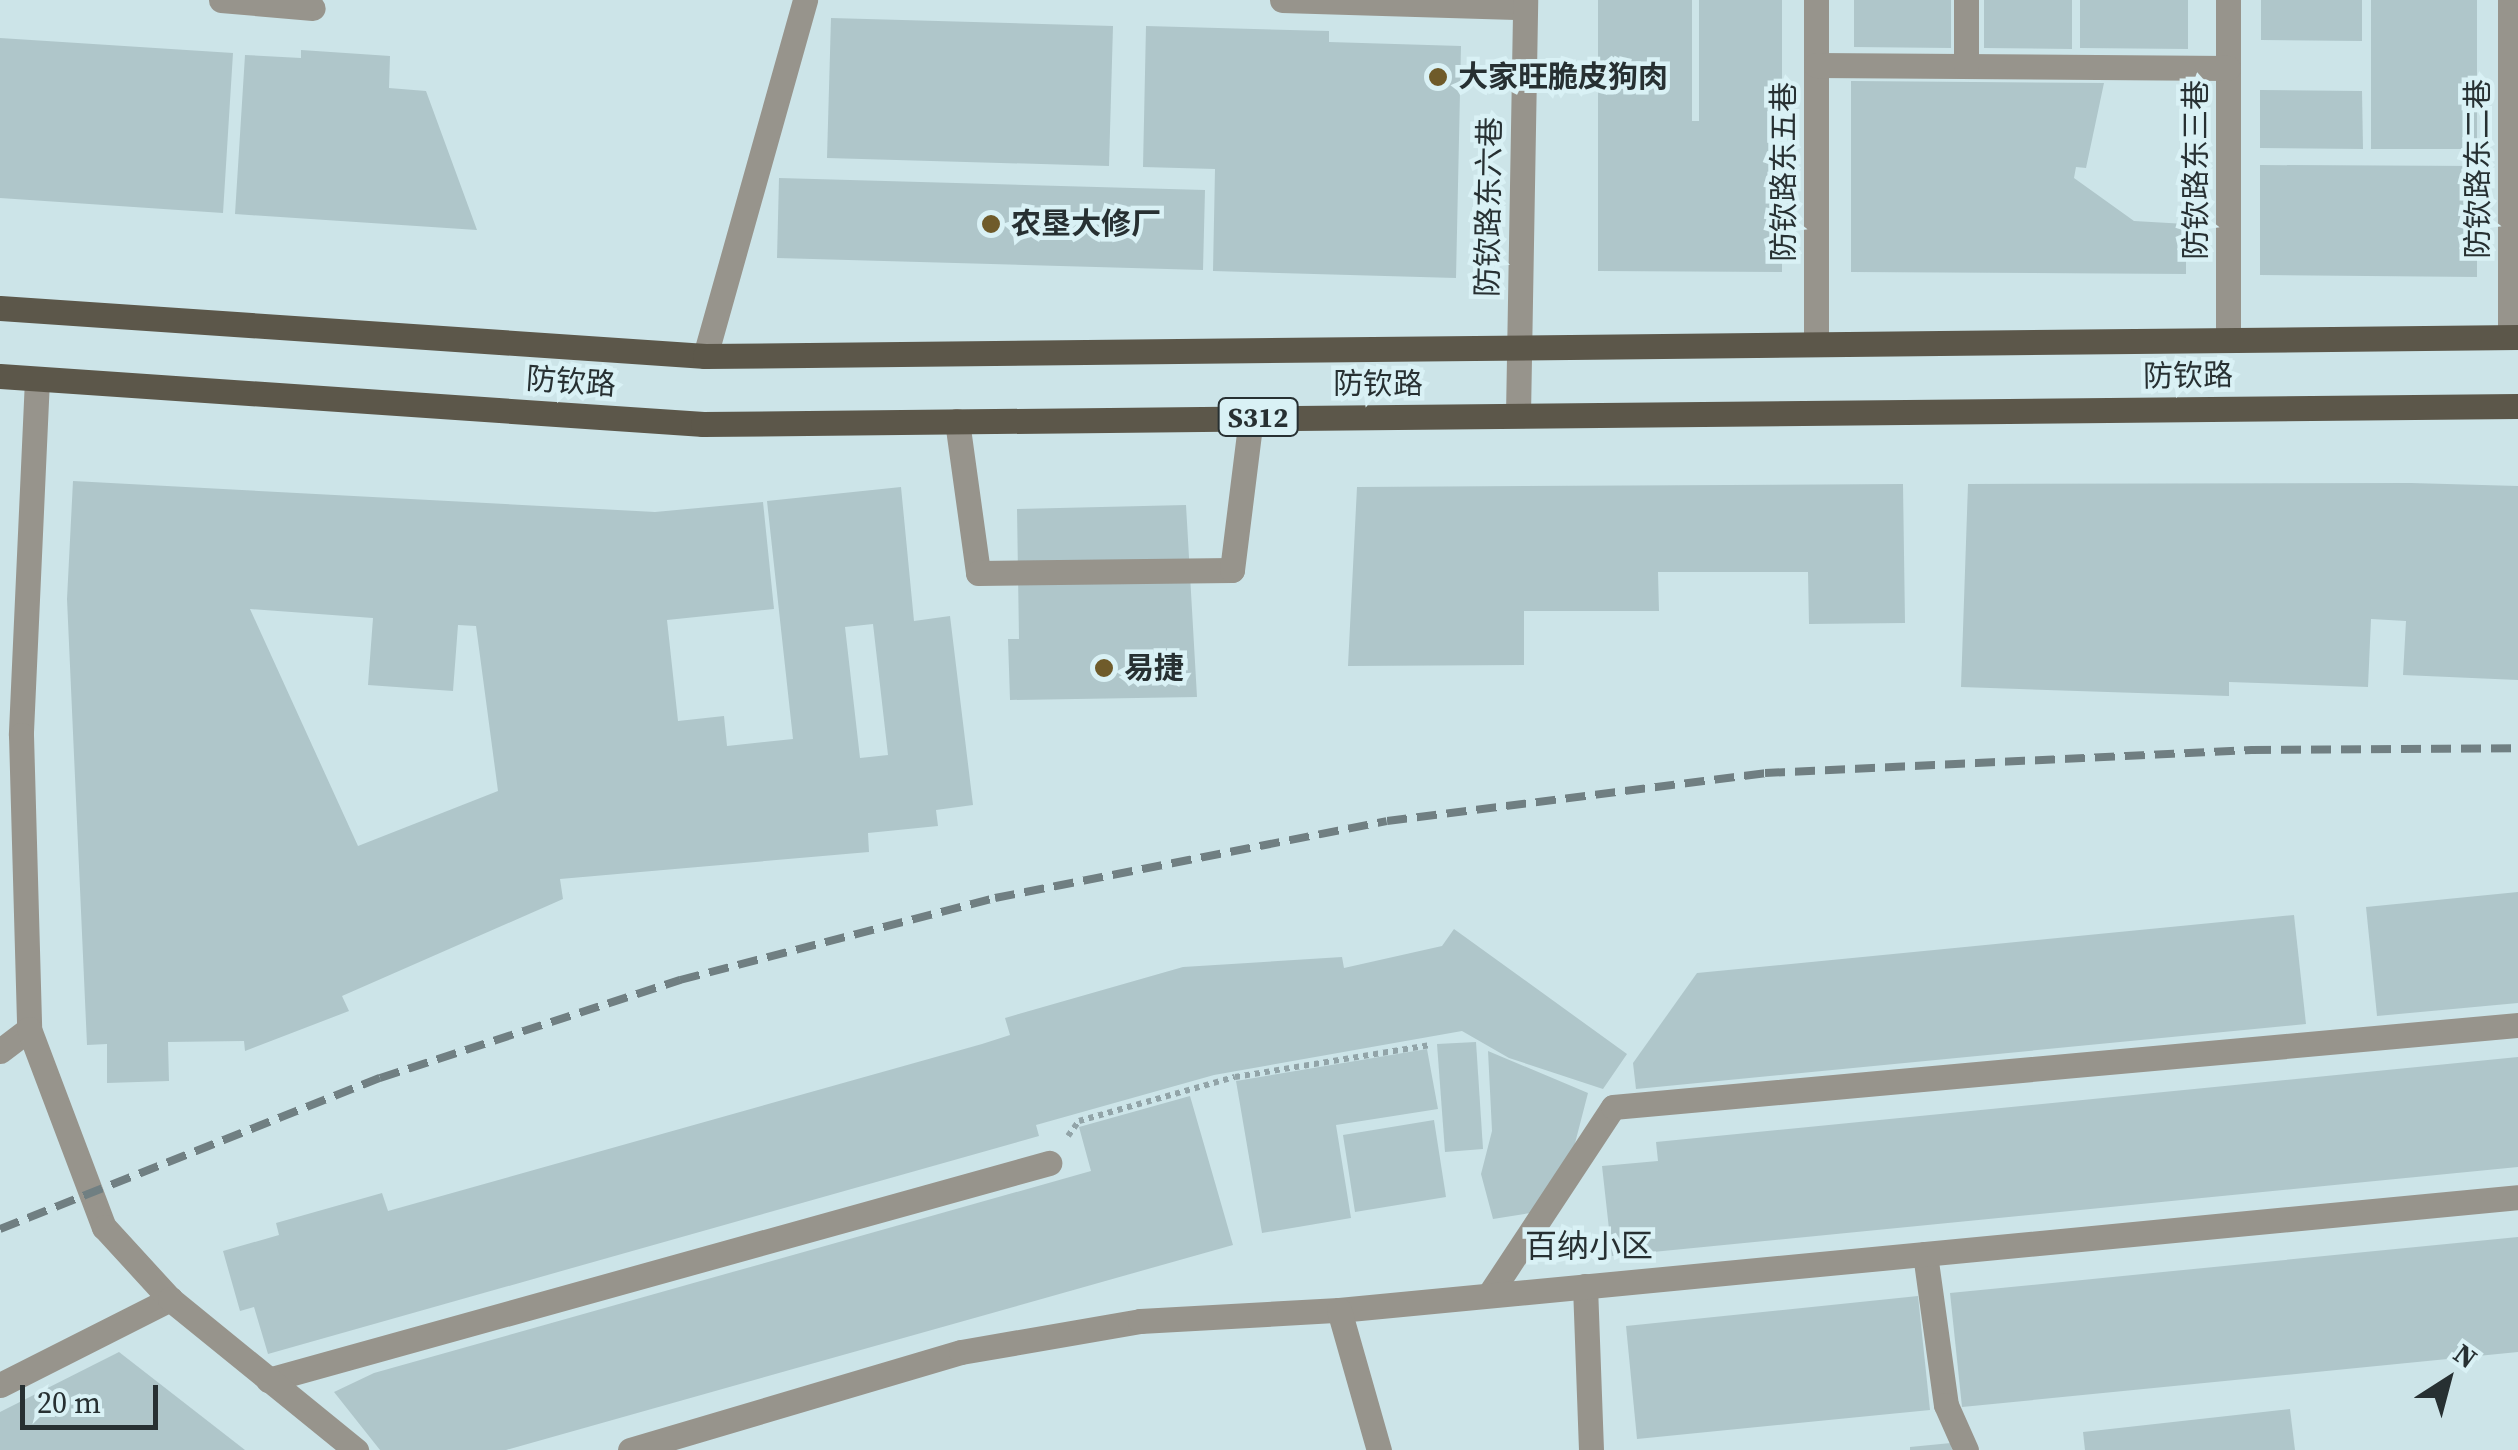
<!DOCTYPE html>
<html>
<head>
<meta charset="utf-8">
<style>
	body { margin:0 }
	#map { position:relative; width:2518px; height:1450px; overflow:hidden; background:#cce4e8; font-family:"Source Serif 4","Noto Sans SC",serif }
	div>[style] { position:absolute }
	.building>* { inset:0; background:#afc6ca }
	.path>* { height:6px; margin-top:-3px; transform-origin:0; background:repeating-linear-gradient(90deg,#92a4a8 0 5px,transparent 0 10px) }
	.lane>* { height:25px; margin:-12.5px; padding:0 12.5px; transform-origin:12.5px; border-radius:12.5px; background:#97948c }
	.street>* { height:25px; margin:-12.5px; padding:0 12.5px; transform-origin:12.5px; border-radius:12.5px; background:#97948c }
	.primary>* { height:25px; margin:-12.5px; padding:0 12.5px; transform-origin:12.5px; border-radius:12.5px; background:#5c574a }
	.rail>* { height:8px; margin-top:-4px; transform-origin:0; background:repeating-linear-gradient(90deg,#707f82 0 20px,transparent 0 30px) }
	.dots>* { width:28px; height:28px; translate:-50% -50%; box-sizing:border-box; border:5px solid #d9f1f5; border-radius:50% }
	span { translate:-50% -50%; white-space:nowrap; text-align:center; line-height:1.15; -webkit-text-stroke:9px #d9f1f5; paint-order:stroke }
	.shield-label span { padding:2px 8px; background:#d9f1f5; border:2px solid; border-radius:8px; -webkit-text-stroke-width:0 }
	.shield-label { font-size:28px; color:#273032; font-weight:700 }
	.poi-label { font-size:30px; color:#273032; font-weight:700 }
	.left { translate:0 -50%; text-align:left }
	.street-label { font-size:30px; color:#273032 }
	.neighbourhood-label { font-size:32px; color:#273032 }
	.north { position:absolute; left:2398px; top:1330px; width:100px; height:100px; -webkit-text-stroke:8px #d9f1f5; paint-order:stroke; rotate:36deg; font-size:28px; font-weight:700; line-height:40px; text-align:center; color:#273032 }
	.north::after { content:''; display:block; margin:auto; width:35px; height:45px; background:#273032; clip-path:polygon(50% 0,100% 100%,50% 72%,0 100%) }
	.scale { position:absolute; left:20px; top:1385px; width:138px; height:45px; box-sizing:border-box; border:5px solid #273032; border-top:0; padding-left:12px; font-size:30px; line-height:35px; white-space:nowrap; color:#273032; -webkit-text-stroke:8px #d9f1f5; paint-order:stroke }
</style>
</head>
<body>
<div id="map">
	<div class="building">
		<div style="clip-path:polygon(1598px 0,1692px 0,1692px 121px,1699px 121px,1699px 0,1782px 0,1782px 272px,1598px 271px)"></div>
		<div style="clip-path:polygon(1854px 0,1951px 0,1951px 48px,1854px 47px)"></div>
		<div style="clip-path:polygon(1984px 0,2072px 0,2072px 49px,1984px 48px)"></div>
		<div style="clip-path:polygon(2080px 0,2188px 0,2188px 49px,2080px 48px)"></div>
		<div style="clip-path:polygon(2261px 0,2362px 0,2362px 41px,2261px 40px)"></div>
		<div style="clip-path:polygon(2371px 0,2477px 0,2477px 149px,2371px 149px)"></div>
		<div style="clip-path:polygon(831px 18px,1113px 26px,1109px 166px,827px 158px)"></div>
		<div style="clip-path:polygon(1146px 26px,1329px 31px,1329px 42px,1461px 46px,1456px 278px,1213px 271px,1215px 169px,1143px 167px)"></div>
		<div style="clip-path:polygon(0 38px,233px 53px,223px 213px,0 198px)"></div>
		<div style="clip-path:polygon(301px 50px,390px 56px,389px 88px,426px 91px,477px 230px,235px 214px,245px 55px,301px 58px)"></div>
		<div style="clip-path:polygon(1851px 81px,2104px 83px,2086px 168px,2076px 167px,2074px 178px,2134px 221px,2186px 224px,2186px 274px,1851px 272px)"></div>
		<div style="clip-path:polygon(2260px 90px,2362px 91px,2363px 149px,2260px 148px)"></div>
		<div style="clip-path:polygon(2260px 165px,2477px 166px,2477px 277px,2260px 275px)"></div>
		<div style="clip-path:polygon(779px 178px,1205px 190px,1203px 270px,777px 258px)"></div>
		<div style="clip-path:polygon(evenodd,73px 481px,655px 512px,763px 502px,774px 609px,667px 620px,678px 721px,724px 716px,727px 746px,793px 739px,767px 501px,901px 487px,914px 621px,950px 616px,973px 805px,936px 810px,938px 826px,868px 833px,869px 852px,560px 879px,563px 899px,342px 996px,349px 1011px,245px 1051px,244px 1041px,168px 1042px,169px 1081px,107px 1083px,107px 1044px,87px 1045px,67px 599px,73px 481px,250px 609px,373px 618px,368px 685px,453px 691px,458px 625px,476px 626px,498px 791px,358px 846px,250px 609px,73px 481px,873px 624px,888px 755px,860px 758px,845px 627px,873px 624px)"></div>
		<div style="clip-path:polygon(2411px 483px,2518px 486px,2518px 680px,2403px 675px,2406px 621px,2371px 619px,2368px 687px,2229px 682px,2229px 696px,1961px 687px,1968px 484px)"></div>
		<div style="clip-path:polygon(1903px 484px,1905px 623px,1809px 624px,1808px 572px,1658px 572px,1659px 611px,1524px 611px,1524px 665px,1348px 666px,1357px 487px)"></div>
		<div style="clip-path:polygon(1186px 505px,1197px 697px,1010px 700px,1008px 639px,1019px 639px,1017px 509px)"></div>
		<div style="clip-path:polygon(2518px 892px,2518px 1003px,2377px 1016px,2366px 907px)"></div>
		<div style="clip-path:polygon(2294px 915px,2306px 1024px,1636px 1089px,1633px 1063px,1697px 973px)"></div>
		<div style="clip-path:polygon(1454px 929px,1627px 1054px,1603px 1089px,1509px 1058px,1462px 1031px,1214px 1075px,1036px 1125px,1039px 1136px,268px 1354px,254px 1307px,240px 1311px,223px 1251px,279px 1235px,276px 1223px,382px 1193px,388px 1211px,982px 1044px,1010px 1035px,1005px 1018px,1183px 967px,1342px 957px,1344px 968px,1442px 946px)"></div>
		<div style="clip-path:polygon(1476px 1042px,1483px 1149px,1445px 1152px,1437px 1044px)"></div>
		<div style="clip-path:polygon(1427px 1049px,1438px 1109px,1336px 1125px,1351px 1218px,1262px 1233px,1236px 1081px)"></div>
		<div style="clip-path:polygon(1488px 1051px,1588px 1093px,1573px 1151px,1536px 1212px,1493px 1219px,1481px 1174px,1492px 1131px)"></div>
		<div style="clip-path:polygon(2518px 1057px,2518px 1167px,1612px 1256px,1602px 1166px,1658px 1161px,1656px 1142px)"></div>
		<div style="clip-path:polygon(1190px 1096px,1233px 1245px,506px 1450px,380px 1450px,334px 1392px,374px 1373px,1091px 1171px,1079px 1127px)"></div>
		<div style="clip-path:polygon(1434px 1120px,1446px 1197px,1355px 1212px,1343px 1135px)"></div>
		<div style="clip-path:polygon(2518px 1237px,2518px 1352px,1962px 1407px,1950px 1293px)"></div>
		<div style="clip-path:polygon(1918px 1296px,1930px 1410px,1637px 1439px,1626px 1326px)"></div>
		<div style="clip-path:polygon(119px 1352px,245px 1450px,0 1450px,0 1412px)"></div>
		<div style="clip-path:polygon(2290px 1409px,2295px 1450px,2085px 1450px,2083px 1432px)"></div>
		<div style="clip-path:polygon(1951px 1443px,1952px 1450px,1910px 1450px,1910px 1447px)"></div>
	</div>
	<div class="path">
		<div style="left:1068px;top:1136px;width:19px;rotate:-54deg"></div>
		<div style="left:1079px;top:1121px;width:162px;rotate:-15.8deg"></div>
		<div style="left:1235px;top:1077px;width:198px;rotate:-9.3deg"></div>
	</div>
	<div class="lane">
		<div style="left:221px;top:0;width:92px;rotate:5deg"></div>
		<div style="left:1282px;top:0;width:242px;rotate:1.7deg"></div>
		<div style="left:1816px;top:0;width:344px;rotate:90deg"></div>
		<div style="left:2228px;top:0;width:340px;rotate:90deg"></div>
		<div style="left:2510px;top:0;width:337px;rotate:90deg"></div>
		<div style="left:1816px;top:65px;width:412px;rotate:0.4deg"></div>
		<div style="left:1966px;top:66px;width:66px;rotate:-90deg"></div>
		<div style="left:705px;top:356px;width:370px;rotate:-74.3deg"></div>
		<div style="left:957px;top:421px;width:153px;rotate:82.1deg"></div>
		<div style="left:978px;top:573px;width:254px;rotate:-0.7deg"></div>
		<div style="left:1232px;top:570px;width:154px;rotate:-82.9deg"></div>
		<div style="left:0;top:1051px;width:36px;rotate:-37deg"></div>
		<div style="left:1925px;top:1254px;width:152px;rotate:82.1deg"></div>
		<div style="left:1946px;top:1405px;width:49px;rotate:66deg"></div>
		<div style="left:1585px;top:1286px;width:164px;rotate:87.9deg"></div>
		<div style="left:1489px;top:1295px;width:225px;rotate:-56.6deg"></div>
		<div style="left:1613px;top:1107px;width:909px;rotate:-5.18deg"></div>
		<div style="left:1339px;top:1310px;width:1184px;rotate:-5.47deg"></div>
		<div style="left:268px;top:1380px;width:811px;rotate:-15.53deg"></div>
		<div style="left:0;top:1385px;width:191px;rotate:-26.8deg"></div>
	</div>
	<div class="street">
		<div style="left:37px;top:379px;width:356px;rotate:92.6deg"></div>
		<div style="left:21px;top:735px;width:294px;rotate:88.4deg"></div>
		<div style="left:29px;top:1029px;width:212px;rotate:69.3deg"></div>
		<div style="left:104px;top:1227px;width:98px;rotate:47.5deg"></div>
		<div style="left:170px;top:1299px;width:240px;rotate:39.1deg"></div>
		<div style="left:1518px;top:415px;width:415px;rotate:-89deg"></div>
		<div style="left:630px;top:1450px;width:345px;rotate:-16.5deg"></div>
		<div style="left:961px;top:1352px;width:182px;rotate:-9.8deg"></div>
		<div style="left:1140px;top:1321px;width:199px;rotate:-3.2deg"></div>
		<div style="left:1339px;top:1310px;width:146px;rotate:74.1deg"></div>
	</div>
	<div class="primary">
		<div style="left:0;top:308px;width:707px;rotate:3.89deg"></div>
		<div style="left:705px;top:356px;width:1813px;rotate:-0.6deg"></div>
		<div style="left:0;top:376px;width:705px;rotate:3.91deg"></div>
		<div style="left:703px;top:424px;width:1815px;rotate:-0.57deg"></div>
	</div>
	<div class="rail">
		<div style="left:0;top:1229px;width:409px;rotate:-21.7deg"></div>
		<div style="left:380px;top:1078px;width:316px;rotate:-18.1deg"></div>
		<div style="left:680px;top:980px;width:325px;rotate:-14.6deg"></div>
		<div style="left:995px;top:898px;width:399px;rotate:-11.1deg"></div>
		<div style="left:1387px;top:821px;width:381px;rotate:-7.2deg"></div>
		<div style="left:1765px;top:773px;width:487px;rotate:-2.7deg"></div>
		<div style="left:2251px;top:750px;width:267px;rotate:-0.4deg"></div>
	</div>
	<div class="dots">
		<div style="left:1438px;top:77px;background:#6f5b2a"></div>
		<div style="left:991px;top:224px;background:#6f5b2a"></div>
		<div style="left:1104px;top:668px;background:#6f5b2a"></div>
	</div>
	<div class="shield-label">
		<span style="left:1258px;top:417px">S312</span>
	</div>
	<div class="poi-label">
		<span class="left" style="left:1458px;top:77px">大家旺脆皮狗肉</span>
		<span class="left" style="left:1011px;top:224px">农垦大修厂</span>
		<span class="left" style="left:1124px;top:668px">易捷</span>
	</div>
	<div class="street-label">
		<span style="left:2478px;top:169px;rotate:-90deg">防钦路东二巷</span>
		<span style="left:2196px;top:170px;rotate:-90deg">防钦路东三巷</span>
		<span style="left:1784px;top:172px;rotate:-90deg">防钦路东五巷</span>
		<span style="left:1489px;top:207px;rotate:-89deg">防钦路东六巷</span>
		<span style="left:2188px;top:376px;rotate:-1deg">防钦路</span>
		<span style="left:571px;top:382px;rotate:4deg">防钦路</span>
		<span style="left:1378px;top:384px">防钦路</span>
	</div>
	<div class="neighbourhood-label">
		<span style="left:1589px;top:1246px">百纳小区</span>
	</div>
	<div class="north">N</div>
	<div class="scale">20 m</div>
</div>
</body>
</html>
